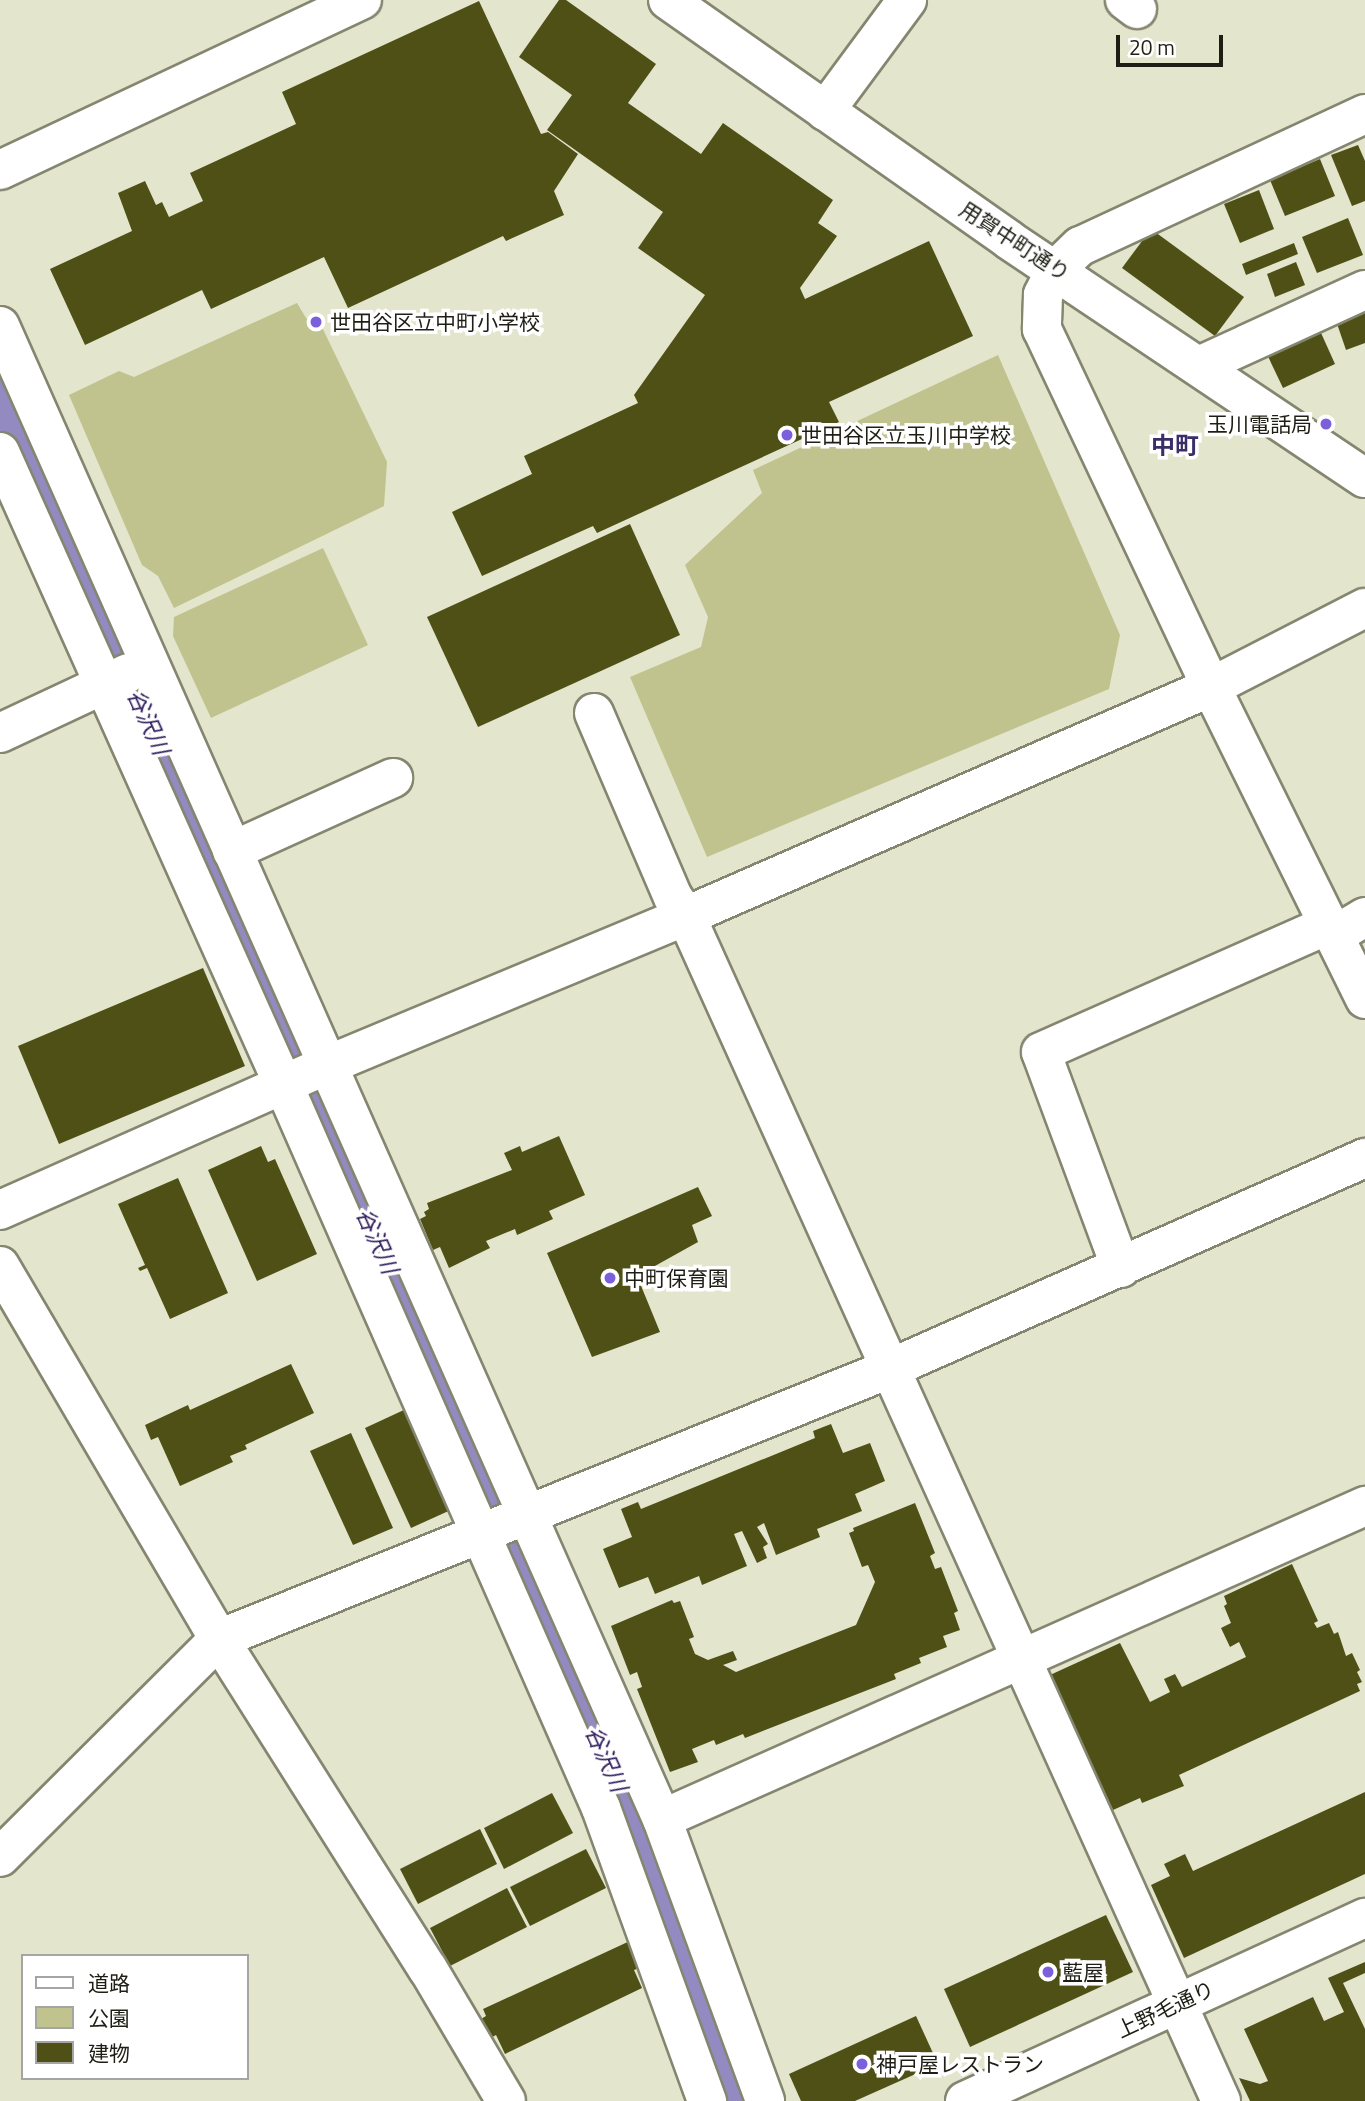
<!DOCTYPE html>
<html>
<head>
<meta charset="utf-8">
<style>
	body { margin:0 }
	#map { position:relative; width:1365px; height:2101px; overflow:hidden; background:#e3e5cc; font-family:"Titillium Web","Noto Sans JP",sans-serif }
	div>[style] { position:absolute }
	.green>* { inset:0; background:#c0c38d }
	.river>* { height:63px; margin:-31.5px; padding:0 31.5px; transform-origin:31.5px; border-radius:31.5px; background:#928ac0 }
	.building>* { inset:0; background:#4f5016 }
	.roads { filter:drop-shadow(2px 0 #858670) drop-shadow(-2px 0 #858670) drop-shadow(0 2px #858670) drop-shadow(0 -2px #858670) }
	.minor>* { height:38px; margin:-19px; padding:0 19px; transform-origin:19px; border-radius:19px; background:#fff }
	.dots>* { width:19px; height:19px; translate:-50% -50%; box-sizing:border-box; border:4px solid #fff; border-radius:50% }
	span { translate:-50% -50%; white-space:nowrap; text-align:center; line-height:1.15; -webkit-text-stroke:7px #fff; paint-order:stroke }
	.street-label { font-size:21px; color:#1e1e15 }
	.poi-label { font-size:21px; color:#1e1e15 }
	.left { translate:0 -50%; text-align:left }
	.right { translate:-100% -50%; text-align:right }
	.water-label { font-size:23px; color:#2e1c5c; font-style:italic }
	.quarter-label { font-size:24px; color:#3a2d68; font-weight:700 }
	.legend { position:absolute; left:21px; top:1954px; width:228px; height:126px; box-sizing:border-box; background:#fff; border:2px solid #a5a5a1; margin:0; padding:9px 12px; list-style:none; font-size:21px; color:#1e1e15 }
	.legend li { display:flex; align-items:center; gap:14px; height:35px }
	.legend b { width:35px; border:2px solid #a5a5a1 }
	.scale { position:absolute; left:1116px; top:35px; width:107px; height:32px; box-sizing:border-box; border:4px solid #1e1e15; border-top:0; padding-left:9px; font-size:21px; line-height:24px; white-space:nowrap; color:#1e1e15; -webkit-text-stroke:5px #fff; paint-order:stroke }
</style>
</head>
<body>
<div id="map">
	<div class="green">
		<div style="clip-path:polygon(297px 303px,306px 318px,320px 323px,387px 462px,384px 506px,174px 608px,158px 576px,142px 565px,69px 395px,119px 371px,134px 377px)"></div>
		<div style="clip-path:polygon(998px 355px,1120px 635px,1109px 689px,707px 857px,630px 677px,701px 647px,708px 617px,685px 565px,762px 493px,753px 470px)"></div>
		<div style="clip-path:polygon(323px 548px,368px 645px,211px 718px,173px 636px,174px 617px)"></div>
	</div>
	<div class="river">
		<div style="left:0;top:388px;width:1546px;rotate:66.15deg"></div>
		<div style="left:625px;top:1802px;width:318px;rotate:70deg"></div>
	</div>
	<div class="building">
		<div style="clip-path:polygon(559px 0,566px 0,656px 64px,628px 103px,701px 154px,723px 123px,833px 200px,818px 223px,837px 236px,800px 288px,805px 299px,929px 241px,973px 336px,829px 402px,839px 422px,597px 533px,593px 526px,482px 576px,452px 512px,532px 474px,524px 456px,638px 403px,634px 395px,705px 295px,638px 248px,663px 212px,547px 130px,572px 95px,519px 57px)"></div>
		<div style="clip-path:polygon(479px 1px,541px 134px,548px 132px,578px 154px,554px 191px,564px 215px,506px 241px,503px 236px,348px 308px,324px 257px,211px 309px,202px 290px,85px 345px,50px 269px,132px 231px,118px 193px,145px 181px,156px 205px,162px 202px,169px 217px,203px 201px,190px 173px,296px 124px,282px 92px)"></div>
		<div style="clip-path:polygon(1358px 145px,1365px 161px,1365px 201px,1352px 206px,1331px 155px)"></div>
		<div style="clip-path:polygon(1320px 159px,1335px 196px,1285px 216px,1270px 180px)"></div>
		<div style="clip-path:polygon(1259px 190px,1274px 229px,1240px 243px,1224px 204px)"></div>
		<div style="clip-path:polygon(1348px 218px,1363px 255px,1317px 273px,1302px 237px)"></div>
		<div style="clip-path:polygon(1151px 229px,1244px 297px,1215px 336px,1122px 268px)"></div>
		<div style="clip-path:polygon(1294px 243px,1298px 254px,1246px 275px,1242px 264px)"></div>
		<div style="clip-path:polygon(1296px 262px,1305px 285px,1275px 297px,1267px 274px)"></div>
		<div style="clip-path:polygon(1365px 301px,1365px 343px,1346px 350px,1333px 312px)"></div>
		<div style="clip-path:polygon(1317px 324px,1335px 364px,1283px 388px,1264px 348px)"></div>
		<div style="clip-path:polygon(630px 524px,680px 635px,478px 727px,427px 617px)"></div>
		<div style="clip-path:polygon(203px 968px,245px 1066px,59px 1144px,18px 1046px)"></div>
		<div style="clip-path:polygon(559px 1136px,585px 1195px,549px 1211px,553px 1219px,517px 1235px,515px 1229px,486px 1241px,490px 1248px,449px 1268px,440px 1247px,433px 1250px,420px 1219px,426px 1216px,424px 1212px,429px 1209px,427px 1203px,512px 1170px,504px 1153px,520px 1146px,522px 1152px)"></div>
		<div style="clip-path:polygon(261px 1146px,268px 1162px,275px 1159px,317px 1254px,257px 1281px,208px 1170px)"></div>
		<div style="clip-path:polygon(178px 1178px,228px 1293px,170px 1319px,147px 1268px,140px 1271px,138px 1268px,145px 1265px,118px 1204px)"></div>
		<div style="clip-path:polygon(698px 1187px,712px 1216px,692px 1225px,698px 1242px,637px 1276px,660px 1332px,592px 1357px,547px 1253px)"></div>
		<div style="clip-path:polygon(291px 1364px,314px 1413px,245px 1445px,247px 1449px,230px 1456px,233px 1462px,180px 1486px,158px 1437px,151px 1440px,145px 1425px,188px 1405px,190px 1410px)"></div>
		<div style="clip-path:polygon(406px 1409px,453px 1509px,411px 1528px,365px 1428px)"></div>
		<div style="clip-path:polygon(831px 1424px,843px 1453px,870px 1443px,885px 1481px,855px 1494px,862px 1511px,817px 1529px,820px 1537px,776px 1555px,764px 1523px,757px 1527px,768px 1544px,763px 1547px,767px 1558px,757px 1563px,742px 1531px,734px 1534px,747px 1566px,702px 1585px,699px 1576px,655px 1594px,648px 1577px,619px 1588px,603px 1549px,632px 1537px,621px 1509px,638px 1502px,641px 1509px,815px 1438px,813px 1431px)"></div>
		<div style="clip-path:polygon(351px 1433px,393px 1528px,353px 1545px,310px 1451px)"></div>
		<div style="clip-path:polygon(915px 1503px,935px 1553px,930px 1556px,935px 1569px,941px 1567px,958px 1611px,954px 1613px,960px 1630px,943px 1636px,947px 1647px,919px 1658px,921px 1663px,894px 1674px,896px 1679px,745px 1738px,743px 1734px,716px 1745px,714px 1740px,692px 1749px,698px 1762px,670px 1772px,637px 1689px,642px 1687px,637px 1672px,630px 1675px,611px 1626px,672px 1600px,674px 1603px,680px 1601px,694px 1637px,689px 1639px,695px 1654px,708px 1660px,733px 1651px,737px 1660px,723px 1665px,736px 1672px,856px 1625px,875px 1582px,868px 1565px,862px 1567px,849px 1533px,854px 1531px,853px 1528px)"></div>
		<div style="clip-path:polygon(1292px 1564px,1318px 1621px,1314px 1623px,1317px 1628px,1329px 1623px,1334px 1634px,1338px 1632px,1346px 1656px,1352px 1653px,1360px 1670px,1357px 1672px,1362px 1682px,1357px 1684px,1360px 1691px,1179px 1775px,1184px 1786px,1142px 1803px,1140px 1798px,1113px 1810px,1050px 1675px,1120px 1643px,1150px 1702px,1170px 1692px,1164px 1679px,1175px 1674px,1182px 1687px,1246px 1657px,1239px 1642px,1230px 1647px,1221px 1628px,1231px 1623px,1224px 1606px,1227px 1604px,1224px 1596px)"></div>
		<div style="clip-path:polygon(1365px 1792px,1365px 1874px,1184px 1958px,1151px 1885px,1170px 1876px,1164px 1864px,1185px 1854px,1193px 1871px)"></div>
		<div style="clip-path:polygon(552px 1793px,573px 1833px,504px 1869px,484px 1828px)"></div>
		<div style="clip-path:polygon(480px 1829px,497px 1864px,418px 1904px,400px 1869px)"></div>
		<div style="clip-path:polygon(586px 1849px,606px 1888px,530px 1926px,510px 1887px)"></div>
		<div style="clip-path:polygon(507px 1888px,527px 1927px,450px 1966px,430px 1928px)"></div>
		<div style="clip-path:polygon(1106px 1915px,1133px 1972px,970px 2047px,944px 1989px)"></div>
		<div style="clip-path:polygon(632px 1940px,644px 1966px,634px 1970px,642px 1988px,505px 2054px,496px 2035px,489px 2039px,481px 2019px,486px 2016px,483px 2009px)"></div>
		<div style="clip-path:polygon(1365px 1962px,1365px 1973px,1343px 1983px,1365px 2029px,1365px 2101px,1250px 2101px,1239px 2078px,1260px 2084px,1268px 2081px,1244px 2029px,1313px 1997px,1324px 2021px,1344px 2012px,1328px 1978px)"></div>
		<div style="clip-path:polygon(916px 2016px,938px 2064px,855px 2101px,801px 2101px,789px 2074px)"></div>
	</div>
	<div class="roads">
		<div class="minor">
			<div style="left:668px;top:0;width:417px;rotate:35.1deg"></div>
			<div style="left:1009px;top:240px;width:428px;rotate:33.8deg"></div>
			<div style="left:1125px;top:0;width:15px;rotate:37deg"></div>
			<div style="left:825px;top:111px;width:138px;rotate:-53.5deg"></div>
			<div style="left:1365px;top:114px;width:314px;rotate:155.1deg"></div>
			<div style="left:1080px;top:246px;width:33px;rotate:136deg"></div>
			<div style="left:1056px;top:269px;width:29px;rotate:117deg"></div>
			<div style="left:1043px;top:295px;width:34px;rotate:92deg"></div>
			<div style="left:1042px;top:329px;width:396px;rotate:64.7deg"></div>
			<div style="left:1211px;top:687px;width:348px;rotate:63.7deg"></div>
			<div style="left:0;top:170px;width:400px;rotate:-25.2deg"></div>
			<div style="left:0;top:326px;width:1633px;rotate:66.09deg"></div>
			<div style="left:662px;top:1819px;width:300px;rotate:69.9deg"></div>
			<div style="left:1201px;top:365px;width:180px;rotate:-24.6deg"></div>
			<div style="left:0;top:452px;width:695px;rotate:65.87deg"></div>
			<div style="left:284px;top:1086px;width:789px;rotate:66.3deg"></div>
			<div style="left:601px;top:1808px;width:312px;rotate:70.1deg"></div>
			<div style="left:594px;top:713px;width:200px;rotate:66.8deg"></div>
			<div style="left:673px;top:897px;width:23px;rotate:56deg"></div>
			<div style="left:686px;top:916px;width:1300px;rotate:65.7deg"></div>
			<div style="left:0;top:733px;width:141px;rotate:-25.1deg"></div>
			<div style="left:232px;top:851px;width:177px;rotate:-24.4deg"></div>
			<div style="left:1335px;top:935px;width:35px;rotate:-31deg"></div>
			<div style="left:0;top:1210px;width:361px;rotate:-23.9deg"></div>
			<div style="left:330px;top:1064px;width:386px;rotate:-22.6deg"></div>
			<div style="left:686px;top:916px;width:573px;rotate:-23.57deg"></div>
			<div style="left:1211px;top:687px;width:173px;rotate:-27.2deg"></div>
			<div style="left:0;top:1266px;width:433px;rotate:59.6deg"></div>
			<div style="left:219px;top:1639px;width:391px;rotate:57.7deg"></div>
			<div style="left:428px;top:1969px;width:153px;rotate:59.4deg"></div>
			<div style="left:1121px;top:1268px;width:230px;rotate:-110.3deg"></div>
			<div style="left:1041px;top:1052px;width:316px;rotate:-23.9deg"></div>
			<div style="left:662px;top:1819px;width:770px;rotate:-24deg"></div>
			<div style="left:0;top:1857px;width:309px;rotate:-44.9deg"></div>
			<div style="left:219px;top:1639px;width:722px;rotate:-21.95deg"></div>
			<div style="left:889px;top:1369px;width:521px;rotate:-23.91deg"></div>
			<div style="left:965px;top:2101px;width:440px;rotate:-24.6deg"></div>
		</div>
	</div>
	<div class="dots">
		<div style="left:316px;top:322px;background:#7c5fda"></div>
		<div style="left:1326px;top:424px;background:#7c5fda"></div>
		<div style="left:787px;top:435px;background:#7c5fda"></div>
		<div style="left:610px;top:1278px;background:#7c5fda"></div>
		<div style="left:1048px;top:1972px;background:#7c5fda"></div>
		<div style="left:862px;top:2064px;background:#7c5fda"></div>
	</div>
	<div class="street-label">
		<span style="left:1015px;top:241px;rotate:33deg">用賀中町通り</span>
		<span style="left:1165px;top:2009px;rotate:-25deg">上野毛通り</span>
	</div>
	<div class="poi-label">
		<span class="left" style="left:330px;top:322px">世田谷区立中町小学校</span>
		<span class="right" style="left:1312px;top:424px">玉川電話局</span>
		<span class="left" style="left:801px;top:435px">世田谷区立玉川中学校</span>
		<span class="left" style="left:624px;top:1278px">中町保育園</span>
		<span class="left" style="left:1062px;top:1972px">藍屋</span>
		<span class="left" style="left:876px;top:2064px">神戸屋レストラン</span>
	</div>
	<div class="water-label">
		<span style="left:148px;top:722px;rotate:66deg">谷沢川</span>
		<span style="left:377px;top:1241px;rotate:66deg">谷沢川</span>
		<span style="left:606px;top:1759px;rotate:66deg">谷沢川</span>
	</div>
	<div class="quarter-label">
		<span style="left:1175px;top:446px">中町</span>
	</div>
	<ul class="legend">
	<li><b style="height:9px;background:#fff"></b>道路</li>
	<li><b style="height:19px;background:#c0c38d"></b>公園</li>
	<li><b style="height:19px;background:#4f5016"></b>建物</li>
	</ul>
	<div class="scale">20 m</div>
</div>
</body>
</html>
